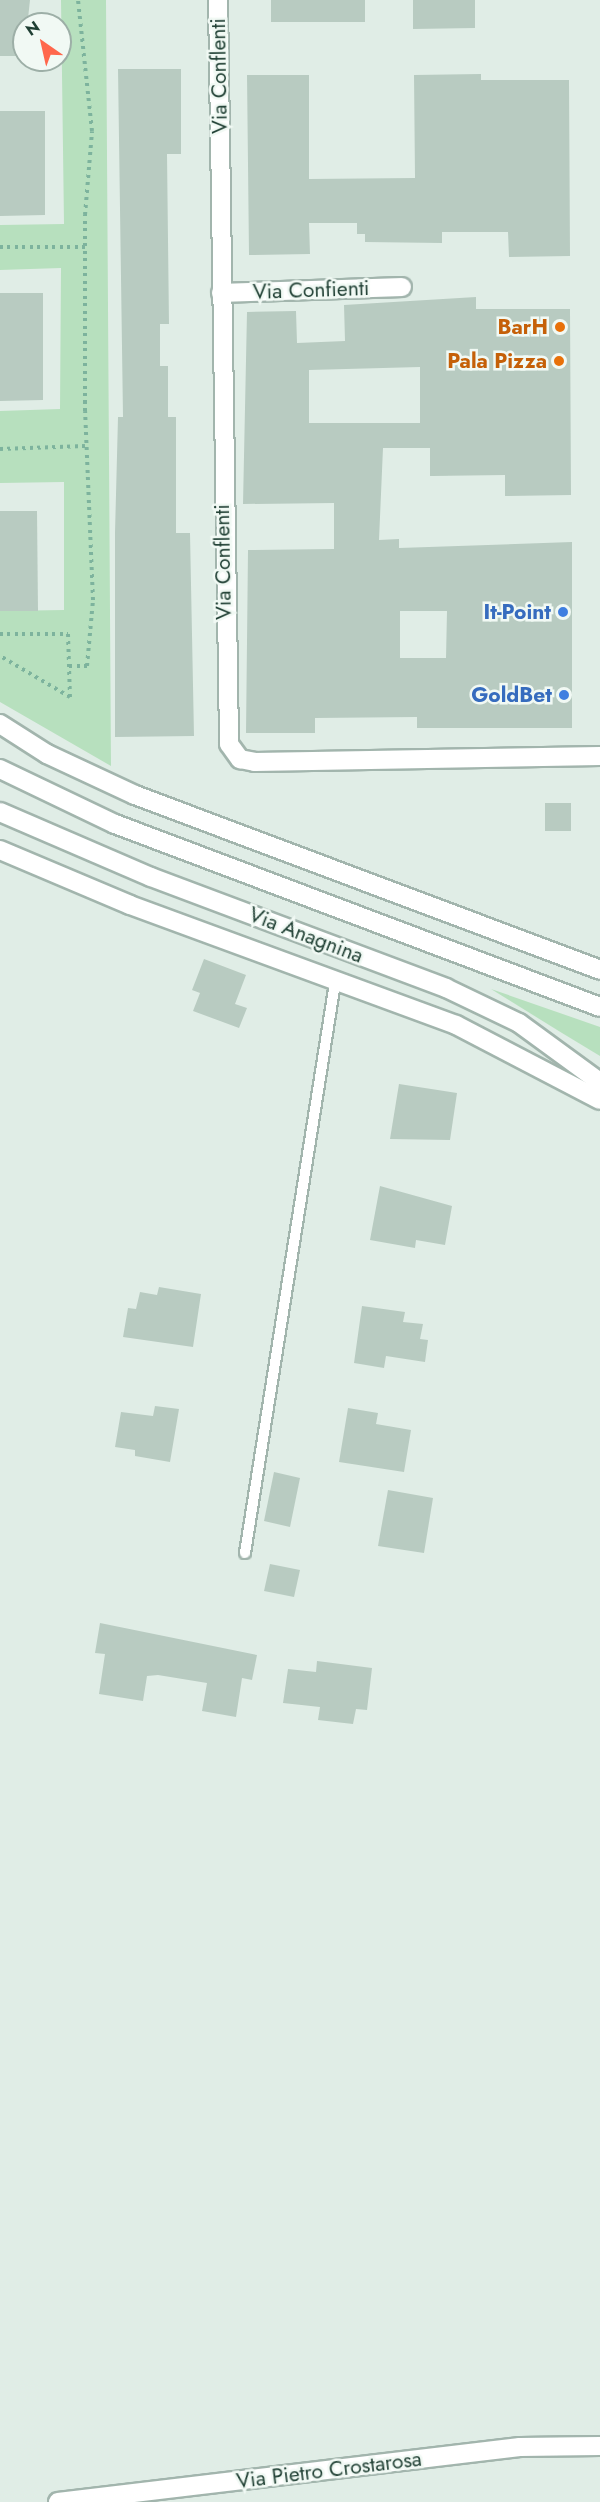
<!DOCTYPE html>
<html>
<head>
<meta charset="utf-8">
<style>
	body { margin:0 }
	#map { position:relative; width:600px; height:2502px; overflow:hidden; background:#e0ede6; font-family:Jost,sans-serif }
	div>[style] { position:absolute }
	.green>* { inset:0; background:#b7e0be }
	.building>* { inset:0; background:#b8cbc1 }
	.path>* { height:4px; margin-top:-2px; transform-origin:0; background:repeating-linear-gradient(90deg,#7db39d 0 3px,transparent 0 7.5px) }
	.roads { filter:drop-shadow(2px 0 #a2b5ad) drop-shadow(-2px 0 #a2b5ad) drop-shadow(0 2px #a2b5ad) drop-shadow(0 -2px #a2b5ad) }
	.service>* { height:10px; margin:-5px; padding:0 5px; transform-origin:5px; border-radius:5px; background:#fff }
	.minor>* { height:18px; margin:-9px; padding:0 9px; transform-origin:9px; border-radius:9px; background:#fff }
	.tertiary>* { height:18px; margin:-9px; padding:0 9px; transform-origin:9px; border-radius:9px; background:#fff }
	.secondary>* { height:18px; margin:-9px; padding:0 9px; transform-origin:9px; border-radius:9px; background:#fff }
	.dots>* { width:16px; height:16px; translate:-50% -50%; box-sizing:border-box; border:3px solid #f1f9f4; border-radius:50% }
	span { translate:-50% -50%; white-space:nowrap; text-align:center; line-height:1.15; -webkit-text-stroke:5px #f1f9f4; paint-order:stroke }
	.street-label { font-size:21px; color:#1f3f33 }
	.food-label { font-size:21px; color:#c56008; font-weight:700 }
	.right { translate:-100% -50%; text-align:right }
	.shop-label { font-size:21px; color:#366cbe; font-weight:700 }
	.north { position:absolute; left:12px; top:12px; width:60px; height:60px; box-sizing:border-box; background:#f1f9f4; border:2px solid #9dafa7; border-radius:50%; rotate:326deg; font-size:16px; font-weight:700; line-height:24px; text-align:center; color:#1f3f33 }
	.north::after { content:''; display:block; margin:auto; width:21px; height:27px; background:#ff674c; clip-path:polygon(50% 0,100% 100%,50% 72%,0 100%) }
</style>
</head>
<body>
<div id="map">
	<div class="green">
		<div style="clip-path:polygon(61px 0,106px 0,111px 766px,0 702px,0 611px,64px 610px,64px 482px,0 483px,0 411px,60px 409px,61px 268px,0 270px,0 225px,64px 224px)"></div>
		<div style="clip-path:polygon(491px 989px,600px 1027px,600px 1056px,562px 1033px)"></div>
	</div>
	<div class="building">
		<div style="clip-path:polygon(0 0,30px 0,24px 56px,0 56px)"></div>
		<div style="clip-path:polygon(271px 0,365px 0,365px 22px,271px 22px)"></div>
		<div style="clip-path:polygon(413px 0,475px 0,475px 28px,413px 29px)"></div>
		<div style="clip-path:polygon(118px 69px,181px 69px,181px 154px,167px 154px,169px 324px,160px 324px,160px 366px,168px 366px,168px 417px,176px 417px,176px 533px,190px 533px,194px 736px,115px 737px,115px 533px,118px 417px,123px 417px)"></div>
		<div style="clip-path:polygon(481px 74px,481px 80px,569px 80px,570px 256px,509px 257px,508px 232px,442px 232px,442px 243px,365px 242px,365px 234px,357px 234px,357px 223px,309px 223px,310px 254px,249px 255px,247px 75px,309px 75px,309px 179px,415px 178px,414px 75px)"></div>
		<div style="clip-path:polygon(0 111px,45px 111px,45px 215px,0 216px)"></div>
		<div style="clip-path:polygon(0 293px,43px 293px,43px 400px,0 401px)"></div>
		<div style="clip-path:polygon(evenodd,476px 297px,476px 309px,570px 309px,571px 495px,505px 496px,505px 475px,430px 476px,430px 448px,383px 448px,379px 540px,399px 539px,399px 548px,572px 542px,572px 728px,417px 728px,417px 717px,315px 718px,315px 733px,246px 733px,248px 550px,334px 549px,334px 503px,243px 504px,247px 312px,296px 311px,297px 343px,345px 341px,344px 305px,476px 297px,420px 367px,420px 423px,309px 423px,309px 370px,420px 367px,476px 297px,400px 611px,447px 611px,446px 658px,400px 658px,400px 611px)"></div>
		<div style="clip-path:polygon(0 511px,37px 511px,38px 611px,0 611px)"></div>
		<div style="clip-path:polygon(545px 803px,571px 803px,571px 831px,545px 831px)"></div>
		<div style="clip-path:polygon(204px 959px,246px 975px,235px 1004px,247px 1008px,239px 1028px,193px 1011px,200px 993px,192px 990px)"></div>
		<div style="clip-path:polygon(399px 1084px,457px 1093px,450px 1140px,390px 1139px)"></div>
		<div style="clip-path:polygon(380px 1186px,452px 1206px,445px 1245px,416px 1240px,415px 1248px,370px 1240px)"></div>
		<div style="clip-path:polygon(159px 1287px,201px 1294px,193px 1347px,123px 1337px,128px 1308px,136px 1309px,140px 1292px,157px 1295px)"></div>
		<div style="clip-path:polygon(362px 1306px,405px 1312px,403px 1322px,423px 1324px,420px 1339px,428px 1340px,425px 1362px,386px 1356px,384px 1368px,354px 1363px)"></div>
		<div style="clip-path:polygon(155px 1406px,179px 1409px,170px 1462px,135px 1456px,135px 1450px,115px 1447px,121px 1412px,153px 1416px)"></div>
		<div style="clip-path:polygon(348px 1408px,378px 1413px,376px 1424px,411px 1430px,404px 1472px,339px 1462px)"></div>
		<div style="clip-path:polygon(274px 1472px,300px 1478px,290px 1527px,264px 1521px)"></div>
		<div style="clip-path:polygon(388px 1490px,433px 1498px,424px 1553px,378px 1546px)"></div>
		<div style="clip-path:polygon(270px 1564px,300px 1570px,294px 1597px,264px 1591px)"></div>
		<div style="clip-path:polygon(100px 1623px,257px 1655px,252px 1680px,242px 1678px,236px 1717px,202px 1711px,207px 1683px,158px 1675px,147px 1676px,143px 1701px,99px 1694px,105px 1654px,95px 1653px)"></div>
		<div style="clip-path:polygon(317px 1661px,372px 1668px,367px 1710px,356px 1709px,353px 1724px,318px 1720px,320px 1707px,283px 1703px,288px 1669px,316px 1672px)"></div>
	</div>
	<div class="path">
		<div style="left:0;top:247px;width:85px"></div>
		<div style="left:0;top:449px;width:85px;rotate:-2deg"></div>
		<div style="left:0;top:634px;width:68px"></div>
		<div style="left:68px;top:634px;width:63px;rotate:88.2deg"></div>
		<div style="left:70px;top:697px;width:81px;rotate:-149.6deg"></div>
		<div style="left:69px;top:666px;width:18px"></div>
		<div style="left:87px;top:666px;width:66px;rotate:-84.8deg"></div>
		<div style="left:93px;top:600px;width:189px;rotate:-92.4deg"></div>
		<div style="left:85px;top:411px;width:196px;rotate:-90deg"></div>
		<div style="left:85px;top:215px;width:84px;rotate:-85.2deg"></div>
		<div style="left:92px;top:131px;width:132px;rotate:-96.1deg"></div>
	</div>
	<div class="roads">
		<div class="service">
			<div style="left:245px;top:1553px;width:577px;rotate:-81.03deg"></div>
		</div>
		<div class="minor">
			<div style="left:218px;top:0;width:744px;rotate:89.15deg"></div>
			<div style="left:229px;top:744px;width:19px;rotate:54deg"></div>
			<div style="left:240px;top:759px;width:15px;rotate:11deg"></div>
			<div style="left:255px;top:762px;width:345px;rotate:-1deg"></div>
			<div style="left:221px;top:293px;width:181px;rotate:-1.9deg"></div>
			<div style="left:58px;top:2502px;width:465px;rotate:-6.8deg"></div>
			<div style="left:520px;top:2447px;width:80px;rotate:-0.7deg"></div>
		</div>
		<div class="tertiary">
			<div style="left:0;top:724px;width:56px;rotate:32.6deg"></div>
			<div style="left:47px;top:754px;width:97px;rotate:25deg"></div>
			<div style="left:135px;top:795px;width:497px;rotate:20.6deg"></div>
			<div style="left:0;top:850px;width:141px;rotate:22.9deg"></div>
			<div style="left:130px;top:905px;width:347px;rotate:20.2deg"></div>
			<div style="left:456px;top:1025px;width:162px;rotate:27.5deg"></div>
		</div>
		<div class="secondary">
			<div style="left:0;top:769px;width:127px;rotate:25.6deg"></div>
			<div style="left:115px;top:824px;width:518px;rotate:20.67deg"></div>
			<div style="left:0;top:812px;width:164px;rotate:23.3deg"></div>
			<div style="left:151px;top:877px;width:315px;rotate:20.6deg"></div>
			<div style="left:446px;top:988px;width:81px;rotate:25.6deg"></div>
			<div style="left:519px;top:1023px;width:100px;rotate:36.1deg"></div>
		</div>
	</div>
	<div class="dots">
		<div style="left:560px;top:327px;background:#e8710a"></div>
		<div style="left:559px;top:361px;background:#e8710a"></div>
		<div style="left:563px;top:612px;background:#3f7fe0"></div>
		<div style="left:564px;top:695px;background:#3f7fe0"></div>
	</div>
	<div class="street-label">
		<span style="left:219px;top:76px;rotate:-91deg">Via Conflenti</span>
		<span style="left:311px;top:290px;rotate:-2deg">Via Confienti</span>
		<span style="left:223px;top:562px;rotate:-91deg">Via Conflenti</span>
		<span style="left:306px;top:935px;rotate:21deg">Via Anagnina</span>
		<span style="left:329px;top:2470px;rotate:-7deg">Via Pietro Crostarosa</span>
	</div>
	<div class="food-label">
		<span class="right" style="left:548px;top:327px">BarH</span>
		<span class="right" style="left:547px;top:361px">Pala Pizza</span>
	</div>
	<div class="shop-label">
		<span class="right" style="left:551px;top:612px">It-Point</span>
		<span class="right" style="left:552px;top:695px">GoldBet</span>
	</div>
	<div class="north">N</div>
</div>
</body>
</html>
